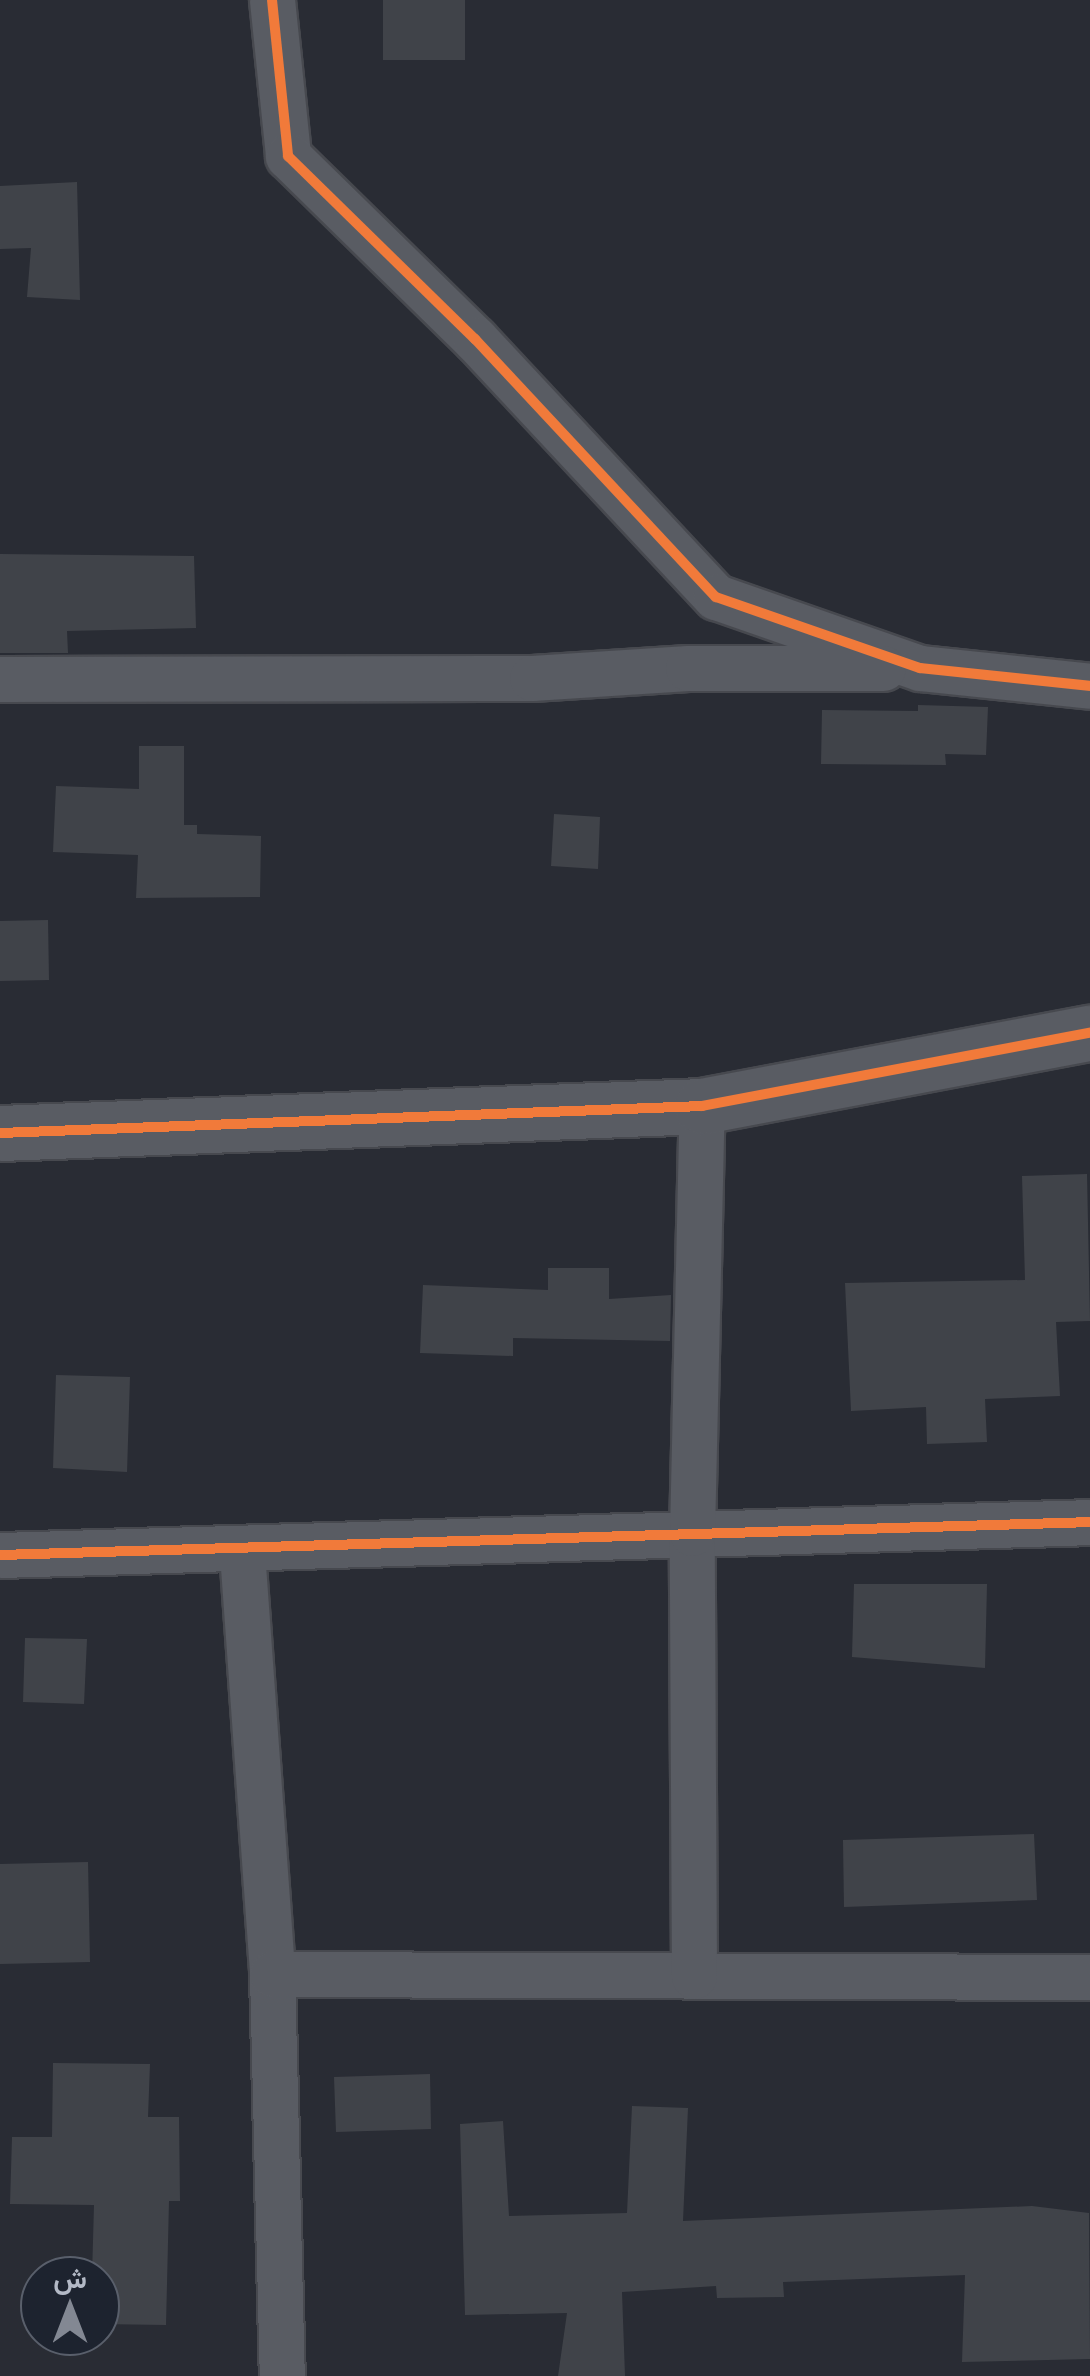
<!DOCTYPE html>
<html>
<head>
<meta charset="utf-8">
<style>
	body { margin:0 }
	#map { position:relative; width:1090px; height:2376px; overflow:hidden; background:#292c34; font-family:"Archivo Narrow",Vazirmatn,sans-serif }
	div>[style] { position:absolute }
	.building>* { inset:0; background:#404349 }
	.roads { filter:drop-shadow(2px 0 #47494f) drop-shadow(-2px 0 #47494f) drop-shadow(0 2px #47494f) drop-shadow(0 -2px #47494f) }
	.minor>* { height:45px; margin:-22.5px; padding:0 22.5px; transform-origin:22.5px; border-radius:22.5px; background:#595c63 }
	.tertiary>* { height:55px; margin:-27.5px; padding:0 27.5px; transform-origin:27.5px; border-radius:27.5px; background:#595c63 }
	.cycleway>* { height:10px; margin:-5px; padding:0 5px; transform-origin:5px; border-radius:5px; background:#f17a3a }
	span { translate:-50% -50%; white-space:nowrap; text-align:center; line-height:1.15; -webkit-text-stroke:8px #1d232f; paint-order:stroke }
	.north { position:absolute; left:20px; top:2256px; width:100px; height:100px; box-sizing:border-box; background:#1d232f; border:2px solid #595f6b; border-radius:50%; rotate:0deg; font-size:28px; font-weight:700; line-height:40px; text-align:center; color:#b3b9c6 }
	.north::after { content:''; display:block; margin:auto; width:35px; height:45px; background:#838893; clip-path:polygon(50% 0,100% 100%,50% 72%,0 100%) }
</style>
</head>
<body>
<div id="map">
	<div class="building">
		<div style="clip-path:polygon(383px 0,465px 0,465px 60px,383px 60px)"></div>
		<div style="clip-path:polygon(77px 182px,80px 300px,27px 297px,31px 248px,0 249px,0 186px)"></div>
		<div style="clip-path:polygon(0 554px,194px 556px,196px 628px,67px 631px,68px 653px,0 653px)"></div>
		<div style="clip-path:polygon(918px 705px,988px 707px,986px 755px,945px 754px,946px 765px,821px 764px,822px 710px,918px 711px)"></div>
		<div style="clip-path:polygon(139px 746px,184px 746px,184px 825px,197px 825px,197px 834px,261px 836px,260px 897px,136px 898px,138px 855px,53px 852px,56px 786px,139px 789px)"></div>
		<div style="clip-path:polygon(554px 814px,600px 817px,598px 869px,551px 866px)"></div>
		<div style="clip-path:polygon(48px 920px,49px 980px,0 981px,0 921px)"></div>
		<div style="clip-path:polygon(1087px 1174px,1090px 1321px,1056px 1322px,1060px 1396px,985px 1399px,987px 1442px,927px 1444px,926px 1407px,851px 1411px,845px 1283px,1025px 1280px,1022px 1176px)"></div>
		<div style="clip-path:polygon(548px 1268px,609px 1268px,609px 1299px,671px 1295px,670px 1341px,513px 1338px,513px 1356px,420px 1353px,423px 1285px,548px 1290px)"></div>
		<div style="clip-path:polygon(56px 1375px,130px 1377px,127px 1472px,53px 1468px)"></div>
		<div style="clip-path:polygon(854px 1584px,987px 1584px,985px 1668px,852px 1657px)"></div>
		<div style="clip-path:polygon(25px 1638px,87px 1639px,84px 1704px,23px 1702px)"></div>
		<div style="clip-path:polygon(1034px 1834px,1037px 1900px,844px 1907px,843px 1840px)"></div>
		<div style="clip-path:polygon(88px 1862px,90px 1962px,0 1964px,0 1864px)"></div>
		<div style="clip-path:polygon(53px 2063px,150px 2064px,148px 2117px,179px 2117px,180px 2201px,169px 2201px,166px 2325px,100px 2324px,100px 2276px,92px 2276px,94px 2205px,10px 2204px,12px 2137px,52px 2137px)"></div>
		<div style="clip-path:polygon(430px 2074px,431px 2129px,336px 2132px,334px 2077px)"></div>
		<div style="clip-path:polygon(632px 2106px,688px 2108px,683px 2221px,1032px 2206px,1089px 2213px,1090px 2359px,962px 2362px,965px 2275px,783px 2282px,784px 2297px,717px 2298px,716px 2286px,622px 2292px,625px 2376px,558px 2376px,567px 2313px,465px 2315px,460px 2124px,503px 2121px,509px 2216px,627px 2213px)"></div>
	</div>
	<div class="roads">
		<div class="minor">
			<div style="left:272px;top:0;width:157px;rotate:84.1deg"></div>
			<div style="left:288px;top:156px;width:262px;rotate:44.4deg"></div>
			<div style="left:475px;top:339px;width:353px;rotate:47deg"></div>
			<div style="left:716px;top:597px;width:216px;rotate:19.2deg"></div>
			<div style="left:920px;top:668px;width:171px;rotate:6deg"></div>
			<div style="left:0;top:679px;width:532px;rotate:-0.11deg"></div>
			<div style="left:532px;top:678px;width:156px;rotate:-3.7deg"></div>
			<div style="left:688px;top:668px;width:195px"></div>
			<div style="left:242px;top:1552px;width:423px;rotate:85.9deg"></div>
			<div style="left:272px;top:1974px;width:402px;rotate:88.6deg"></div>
			<div style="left:0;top:1555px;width:1090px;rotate:-1.73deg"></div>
			<div style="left:272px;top:1974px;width:818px;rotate:0.21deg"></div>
			<div style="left:694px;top:1976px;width:443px;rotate:-90.3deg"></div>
			<div style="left:692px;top:1533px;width:427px;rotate:-88.7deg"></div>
		</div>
		<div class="tertiary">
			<div style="left:0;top:1133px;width:703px;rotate:-2.2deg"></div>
			<div style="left:702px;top:1106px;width:395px;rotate:-10.7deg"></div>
		</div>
	</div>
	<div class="cycleway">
		<div style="left:272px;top:0;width:157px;rotate:84.1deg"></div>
		<div style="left:288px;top:156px;width:262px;rotate:44.4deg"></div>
		<div style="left:475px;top:339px;width:353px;rotate:47deg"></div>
		<div style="left:716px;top:597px;width:216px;rotate:19.2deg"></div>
		<div style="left:920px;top:668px;width:171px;rotate:6deg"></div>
		<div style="left:0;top:1133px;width:703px;rotate:-2.2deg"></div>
		<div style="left:702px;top:1106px;width:395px;rotate:-10.7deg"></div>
		<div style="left:0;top:1555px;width:1090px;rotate:-1.73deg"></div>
	</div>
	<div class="north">ش</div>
</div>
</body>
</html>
